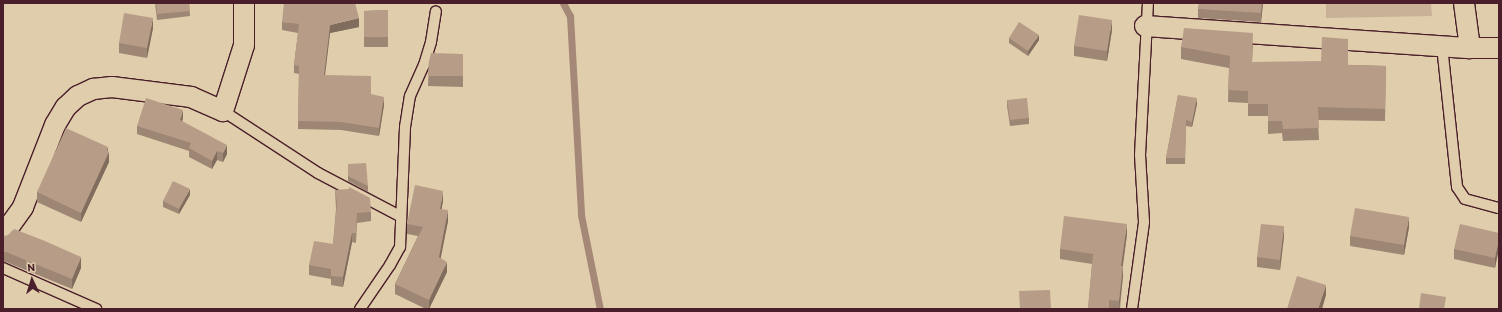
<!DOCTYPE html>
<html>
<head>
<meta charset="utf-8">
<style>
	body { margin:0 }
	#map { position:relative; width:1502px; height:312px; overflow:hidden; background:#e0cdab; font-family:Itim,sans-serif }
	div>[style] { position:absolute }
	.green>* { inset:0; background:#c8b196 }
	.stream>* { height:7px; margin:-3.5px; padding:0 3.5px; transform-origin:3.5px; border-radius:3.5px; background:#a58878 }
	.roads { filter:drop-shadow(1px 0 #4a1f2b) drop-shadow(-1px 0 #4a1f2b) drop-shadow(0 1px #4a1f2b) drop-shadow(0 -1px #4a1f2b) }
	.service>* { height:10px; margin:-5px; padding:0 5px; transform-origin:5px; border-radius:5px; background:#e0cdab }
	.minor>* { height:20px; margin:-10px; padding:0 10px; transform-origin:10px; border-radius:10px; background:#e0cdab }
	.wall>* { inset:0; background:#9d8674 }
	.shaded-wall>* { inset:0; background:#806d5e }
	.building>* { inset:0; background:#b79c87 }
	span { translate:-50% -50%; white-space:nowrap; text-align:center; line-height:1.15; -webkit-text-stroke:4px #e0cdab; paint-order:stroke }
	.frame { position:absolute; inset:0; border:4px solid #4a1f2b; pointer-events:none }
	.north { position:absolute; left:12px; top:260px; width:40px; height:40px; -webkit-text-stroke:3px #e0cdab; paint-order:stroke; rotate:356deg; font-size:11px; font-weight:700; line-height:16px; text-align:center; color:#4a1f2b }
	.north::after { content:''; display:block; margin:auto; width:14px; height:18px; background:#4a1f2b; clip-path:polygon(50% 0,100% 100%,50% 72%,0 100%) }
</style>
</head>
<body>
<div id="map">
	<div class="green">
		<div style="clip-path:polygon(1326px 3px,1431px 3px,1432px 16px,1326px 18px)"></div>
	</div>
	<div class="stream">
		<div style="left:563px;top:3px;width:15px;rotate:62deg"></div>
		<div style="left:570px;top:16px;width:199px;rotate:86.8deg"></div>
		<div style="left:581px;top:215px;width:96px;rotate:78.6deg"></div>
	</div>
	<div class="roads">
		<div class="service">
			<div style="left:1442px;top:46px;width:142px;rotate:83.9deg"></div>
			<div style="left:1457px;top:187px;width:14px;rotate:56deg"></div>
			<div style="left:1465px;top:199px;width:35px;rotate:15deg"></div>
			<div style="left:223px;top:111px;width:113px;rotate:33.1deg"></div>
			<div style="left:318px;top:173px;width:93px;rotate:27.7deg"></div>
			<div style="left:3px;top:268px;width:102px;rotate:23.8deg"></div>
			<div style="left:360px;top:309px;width:53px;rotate:-55.7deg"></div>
			<div style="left:390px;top:265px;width:21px;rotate:-61deg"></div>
			<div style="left:400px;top:247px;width:120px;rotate:-87.6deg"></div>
			<div style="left:405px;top:127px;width:31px;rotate:-81deg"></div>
			<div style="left:410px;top:96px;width:34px;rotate:-66deg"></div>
			<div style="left:424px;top:65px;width:24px;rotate:-73deg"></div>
			<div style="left:431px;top:42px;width:31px;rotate:-81deg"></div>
			<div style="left:1132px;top:309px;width:88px;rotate:-82.1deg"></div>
			<div style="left:1144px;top:222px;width:67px;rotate:-93.4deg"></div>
			<div style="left:1140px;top:155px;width:152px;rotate:-87deg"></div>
		</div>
		<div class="minor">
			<div style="left:1464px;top:3px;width:45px;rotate:82.4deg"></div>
			<div style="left:1145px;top:26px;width:326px;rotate:3.9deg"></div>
			<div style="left:1470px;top:48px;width:29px"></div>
			<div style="left:3px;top:235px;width:34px;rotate:-54deg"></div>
			<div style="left:23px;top:207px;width:88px;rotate:-68.7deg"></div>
			<div style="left:55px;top:125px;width:21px;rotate:-59deg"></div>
			<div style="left:66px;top:107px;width:16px;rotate:-43deg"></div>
			<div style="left:78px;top:96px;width:17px;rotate:-25deg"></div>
			<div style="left:93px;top:89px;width:19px;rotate:-6deg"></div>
			<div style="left:112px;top:87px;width:80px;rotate:7.2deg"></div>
			<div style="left:191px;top:97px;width:35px;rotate:24deg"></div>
			<div style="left:223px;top:111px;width:69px;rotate:-72.3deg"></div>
			<div style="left:244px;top:45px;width:42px;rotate:-90deg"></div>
		</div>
	</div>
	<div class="wall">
		<div style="clip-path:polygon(155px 3px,189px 3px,190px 16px,157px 20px)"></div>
		<div style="clip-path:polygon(1196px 3px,1263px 3px,1261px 22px,1198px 18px,1198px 9px,1199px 4px)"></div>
		<div style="clip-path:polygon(388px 10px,388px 47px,364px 47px,364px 11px)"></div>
		<div style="clip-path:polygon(282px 22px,359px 27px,330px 33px,325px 75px,371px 94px,384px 105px,379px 136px,341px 130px,298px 129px,299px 74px,294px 73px,294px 65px,298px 33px,282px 30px)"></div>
		<div style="clip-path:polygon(153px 28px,147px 58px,119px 53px,119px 43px)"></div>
		<div style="clip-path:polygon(1112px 30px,1107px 61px,1074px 56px,1074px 46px)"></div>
		<div style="clip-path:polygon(1009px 38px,1039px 40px,1028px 56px,1009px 43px)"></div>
		<div style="clip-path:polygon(1253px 45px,1252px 62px,1386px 66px,1385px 121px,1318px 120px,1319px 140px,1283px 141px,1282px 133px,1268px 134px,1268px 116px,1248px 116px,1248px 103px,1228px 102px,1229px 68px,1181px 59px,1181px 47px)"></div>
		<div style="clip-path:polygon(463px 54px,463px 87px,428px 86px,429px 61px)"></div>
		<div style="clip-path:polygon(1178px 95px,1197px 104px,1192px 127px,1186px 126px,1185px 164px,1166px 164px,1166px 158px)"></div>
		<div style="clip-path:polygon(1007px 100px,1029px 118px,1029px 124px,1010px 126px,1007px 106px)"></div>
		<div style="clip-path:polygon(183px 118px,182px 121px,227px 154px,223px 162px,217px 160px,212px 169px,189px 157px,189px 151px,137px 134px,137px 126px)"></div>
		<div style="clip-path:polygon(108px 151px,109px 162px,81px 222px,37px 202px,37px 192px)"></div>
		<div style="clip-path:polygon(348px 164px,368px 186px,368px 192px,348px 181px)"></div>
		<div style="clip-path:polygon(335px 190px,371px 212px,371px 221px,357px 223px,356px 243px,352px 242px,343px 287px,331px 285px,331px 279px,309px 275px,309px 265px,333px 244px,336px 209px)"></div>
		<div style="clip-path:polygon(190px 195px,179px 214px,163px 207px,163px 201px)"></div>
		<div style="clip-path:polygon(443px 201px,441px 209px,448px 221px,440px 258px,447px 272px,429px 309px,426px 309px,395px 294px,395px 284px,418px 236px,407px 234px,407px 224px)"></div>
		<div style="clip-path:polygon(1409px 227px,1404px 255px,1350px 246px,1350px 236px)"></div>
		<div style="clip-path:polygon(1499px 233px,1495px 268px,1454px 259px,1454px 249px)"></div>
		<div style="clip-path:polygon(1127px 234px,1123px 266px,1123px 276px,1120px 309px,1088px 309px,1092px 264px,1060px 259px,1060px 249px)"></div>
		<div style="clip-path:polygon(1284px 236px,1280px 270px,1257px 267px,1257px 257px)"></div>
		<div style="clip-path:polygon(3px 238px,81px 268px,72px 289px,6px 262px,3px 262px)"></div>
	</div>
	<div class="shaded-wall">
		<div style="clip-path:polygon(1262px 3px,1263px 3px,1261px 22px,1261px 13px)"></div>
		<div style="clip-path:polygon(153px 18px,153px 28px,147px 58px,147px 48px)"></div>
		<div style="clip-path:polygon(359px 18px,359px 27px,330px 33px,324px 83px,324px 75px,330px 25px)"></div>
		<div style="clip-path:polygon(1112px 20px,1112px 30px,1107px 61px,1107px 51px)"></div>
		<div style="clip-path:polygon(1039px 35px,1039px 40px,1028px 56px,1028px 51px)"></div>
		<div style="clip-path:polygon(384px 97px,384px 105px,379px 136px,379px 128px)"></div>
		<div style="clip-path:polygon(1197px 98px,1197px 104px,1192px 127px,1192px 122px)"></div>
		<div style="clip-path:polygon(183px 110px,183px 118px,180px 128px,180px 120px)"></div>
		<div style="clip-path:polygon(227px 145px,227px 154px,223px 162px,223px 153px)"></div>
		<div style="clip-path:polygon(108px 147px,108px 154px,109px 152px,109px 162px,81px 222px,81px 213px)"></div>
		<div style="clip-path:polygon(217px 151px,217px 160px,212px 169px,212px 161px)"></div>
		<div style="clip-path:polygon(190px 189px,190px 195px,179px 214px,179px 209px)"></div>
		<div style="clip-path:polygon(443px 191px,443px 201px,440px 219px,440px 209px)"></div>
		<div style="clip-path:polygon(448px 210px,448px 221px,439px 267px,439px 257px)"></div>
		<div style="clip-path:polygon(1409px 217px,1409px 227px,1404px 255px,1404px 245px)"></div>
		<div style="clip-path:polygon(1127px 224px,1127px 234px,1121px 276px,1121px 266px)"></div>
		<div style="clip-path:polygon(1284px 226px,1284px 236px,1280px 270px,1280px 260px)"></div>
		<div style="clip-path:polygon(352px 233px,352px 242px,343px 287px,343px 277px)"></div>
		<div style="clip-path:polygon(1499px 239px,1499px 249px,1495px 268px,1495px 258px)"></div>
		<div style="clip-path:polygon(81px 257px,81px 268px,72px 289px,72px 279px)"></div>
		<div style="clip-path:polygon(447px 262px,447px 272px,429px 309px,429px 300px)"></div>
		<div style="clip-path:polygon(1123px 266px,1123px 276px,1119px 309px,1119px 301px)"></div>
		<div style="clip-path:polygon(1326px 285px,1326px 295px,1322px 309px,1318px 309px)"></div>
	</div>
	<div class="building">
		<div style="clip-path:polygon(156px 3px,189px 3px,190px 11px,157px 14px)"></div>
		<div style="clip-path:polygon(284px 3px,355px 3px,359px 18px,330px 25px,324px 75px,371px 76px,371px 94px,384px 97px,379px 128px,341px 122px,298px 121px,299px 66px,294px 65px,299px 24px,282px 22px)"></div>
		<div style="clip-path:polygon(1199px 3px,1262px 3px,1261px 13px,1198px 9px)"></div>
		<div style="clip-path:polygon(388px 10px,388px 37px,364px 37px,364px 11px)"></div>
		<div style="clip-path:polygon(124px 13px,153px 18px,147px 48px,119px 43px)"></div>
		<div style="clip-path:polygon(1079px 15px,1112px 20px,1107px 51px,1074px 46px)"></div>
		<div style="clip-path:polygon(1019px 22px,1039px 35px,1028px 51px,1009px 38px)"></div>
		<div style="clip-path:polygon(1184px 28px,1253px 33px,1252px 62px,1321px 61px,1322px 37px,1348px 39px,1348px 65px,1386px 66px,1385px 109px,1318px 107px,1319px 128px,1283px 129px,1282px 121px,1268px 121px,1268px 104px,1248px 104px,1248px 91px,1228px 90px,1230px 56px,1181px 47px)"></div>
		<div style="clip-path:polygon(431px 53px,463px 54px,463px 76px,428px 76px,429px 61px)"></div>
		<div style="clip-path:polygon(1178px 95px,1197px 98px,1192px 122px,1186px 120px,1185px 158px,1166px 158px)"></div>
		<div style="clip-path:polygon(146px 98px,183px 110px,180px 120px,227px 145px,223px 153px,217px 151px,212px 161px,189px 148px,191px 143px,137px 126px)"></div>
		<div style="clip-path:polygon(1027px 98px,1029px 118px,1010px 120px,1007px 100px)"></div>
		<div style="clip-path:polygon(66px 128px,108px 147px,107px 150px,109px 152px,81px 213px,37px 192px)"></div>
		<div style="clip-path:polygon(366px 163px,368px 186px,348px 176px,348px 164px)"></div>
		<div style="clip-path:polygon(173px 181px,190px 189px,179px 209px,163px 201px)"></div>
		<div style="clip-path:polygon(415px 185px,443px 191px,440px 209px,448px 210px,439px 257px,447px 262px,429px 300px,395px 284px,423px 227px,407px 224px)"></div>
		<div style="clip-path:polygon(349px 187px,370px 198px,371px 212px,357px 213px,356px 233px,352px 233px,343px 277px,331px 276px,331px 269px,309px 265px,314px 241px,333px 244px,337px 203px,335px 190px,349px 189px)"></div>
		<div style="clip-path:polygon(1355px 208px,1409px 217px,1404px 245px,1350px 236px)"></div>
		<div style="clip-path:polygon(1064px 216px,1127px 224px,1121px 266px,1123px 266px,1119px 301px,1109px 300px,1109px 309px,1088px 309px,1093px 254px,1060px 249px)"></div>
		<div style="clip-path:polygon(1261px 224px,1284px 226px,1280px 260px,1257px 257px)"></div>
		<div style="clip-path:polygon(1460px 224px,1499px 233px,1499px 239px,1495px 258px,1454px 249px)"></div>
		<div style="clip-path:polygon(14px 229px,45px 241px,81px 257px,72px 279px,6px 252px,3px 252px,3px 238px,4px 236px,8px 235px)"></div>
		<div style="clip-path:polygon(1297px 276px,1326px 285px,1318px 309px,1287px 309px)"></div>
		<div style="clip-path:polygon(1050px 290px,1051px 309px,1020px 309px,1019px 291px)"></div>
		<div style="clip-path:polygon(1421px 293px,1446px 297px,1444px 309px,1419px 309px)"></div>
	</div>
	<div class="frame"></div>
	<div class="north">N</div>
</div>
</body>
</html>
